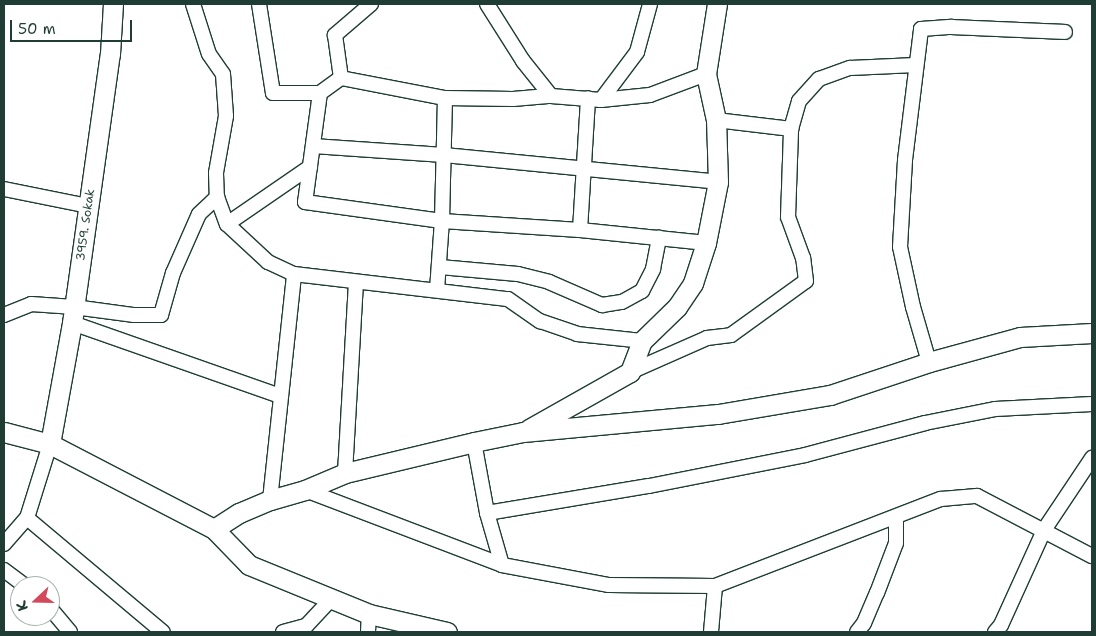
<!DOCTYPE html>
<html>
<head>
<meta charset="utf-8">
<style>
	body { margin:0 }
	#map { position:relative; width:1096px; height:636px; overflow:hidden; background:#fff; font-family:"Shantell Sans",sans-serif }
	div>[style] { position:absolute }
	.roads { filter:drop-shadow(1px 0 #1f3d34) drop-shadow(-1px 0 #1f3d34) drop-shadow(0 1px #1f3d34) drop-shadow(0 -1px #1f3d34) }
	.street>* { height:14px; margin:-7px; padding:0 7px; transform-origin:7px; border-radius:7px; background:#fff }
	.secondary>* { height:19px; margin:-9.5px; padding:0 9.5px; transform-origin:9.5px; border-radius:9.5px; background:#fff }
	span { translate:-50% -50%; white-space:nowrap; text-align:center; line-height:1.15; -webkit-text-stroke:4px #fff; paint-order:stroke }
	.street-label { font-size:12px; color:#1f3d34 }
	.frame { position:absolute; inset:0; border:5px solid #1f3d34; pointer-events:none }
	.north { position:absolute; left:10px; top:576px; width:50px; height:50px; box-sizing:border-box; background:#fff; border:1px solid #a5b1ae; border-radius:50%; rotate:249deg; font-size:14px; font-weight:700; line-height:20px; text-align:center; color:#1f3d34 }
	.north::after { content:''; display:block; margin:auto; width:18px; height:22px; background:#d1495b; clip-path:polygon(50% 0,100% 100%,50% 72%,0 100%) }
	.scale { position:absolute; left:10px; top:20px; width:122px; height:22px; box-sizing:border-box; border:2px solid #1f3d34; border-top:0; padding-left:6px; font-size:15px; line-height:18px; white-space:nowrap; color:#1f3d34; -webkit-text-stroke:4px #fff; paint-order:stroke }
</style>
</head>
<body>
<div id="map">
	<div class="roads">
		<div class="street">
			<div style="left:193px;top:4px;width:52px;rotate:72.3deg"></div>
			<div style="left:209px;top:54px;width:24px;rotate:55deg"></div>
			<div style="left:223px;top:74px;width:42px;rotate:85.9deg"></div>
			<div style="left:226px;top:116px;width:58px;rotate:100deg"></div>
			<div style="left:216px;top:173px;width:24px;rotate:88deg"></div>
			<div style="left:217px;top:197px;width:29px;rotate:70deg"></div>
			<div style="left:227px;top:224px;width:56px;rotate:42.8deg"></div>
			<div style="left:268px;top:262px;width:29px;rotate:25deg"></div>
			<div style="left:294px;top:274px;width:215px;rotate:6.7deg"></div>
			<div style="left:508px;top:299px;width:39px;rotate:35deg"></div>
			<div style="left:540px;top:321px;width:39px;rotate:19deg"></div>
			<div style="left:577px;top:334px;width:65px;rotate:6.1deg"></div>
			<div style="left:259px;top:4px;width:90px;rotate:81.1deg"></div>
			<div style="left:273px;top:93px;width:47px"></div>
			<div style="left:320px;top:93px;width:110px;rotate:97.8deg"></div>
			<div style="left:305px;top:202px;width:138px;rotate:7.9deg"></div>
			<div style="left:442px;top:221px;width:138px;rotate:3.7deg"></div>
			<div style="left:580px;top:230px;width:127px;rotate:5.9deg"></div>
			<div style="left:371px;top:4px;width:48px;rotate:139.3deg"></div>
			<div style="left:335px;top:35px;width:43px;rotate:82.1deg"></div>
			<div style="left:341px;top:78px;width:106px;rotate:10.9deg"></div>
			<div style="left:445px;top:98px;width:68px;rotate:0.8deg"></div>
			<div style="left:513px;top:99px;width:38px;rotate:-5deg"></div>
			<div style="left:487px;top:4px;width:67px;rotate:57.7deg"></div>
			<div style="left:523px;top:61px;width:45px;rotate:51.3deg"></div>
			<div style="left:551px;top:96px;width:50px;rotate:4.6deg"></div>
			<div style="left:601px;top:100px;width:49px;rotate:-5.8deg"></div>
			<div style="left:650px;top:95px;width:60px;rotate:-20.6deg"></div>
			<div style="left:320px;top:93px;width:26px;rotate:-36deg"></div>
			<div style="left:601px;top:100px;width:60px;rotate:-53.1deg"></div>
			<div style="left:637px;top:52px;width:50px;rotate:-74.8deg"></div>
			<div style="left:716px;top:120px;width:76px;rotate:6.8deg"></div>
			<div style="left:791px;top:129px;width:29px;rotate:-74deg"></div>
			<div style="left:799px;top:101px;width:30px;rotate:-48deg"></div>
			<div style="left:819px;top:79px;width:33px;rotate:-20deg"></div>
			<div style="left:850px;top:68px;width:66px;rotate:-2.6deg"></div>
			<div style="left:313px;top:146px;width:131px;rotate:3.9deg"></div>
			<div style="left:444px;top:155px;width:275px;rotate:5.6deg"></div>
			<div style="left:4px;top:189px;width:86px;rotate:11.4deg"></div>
			<div style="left:227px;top:224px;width:101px;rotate:-34.5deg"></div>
			<div style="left:580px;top:230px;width:132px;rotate:-86.5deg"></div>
			<div style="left:440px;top:267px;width:78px;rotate:5.1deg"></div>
			<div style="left:518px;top:274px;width:32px;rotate:14deg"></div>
			<div style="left:549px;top:282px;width:58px;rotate:23.5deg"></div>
			<div style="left:602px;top:305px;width:20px;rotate:-9deg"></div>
			<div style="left:622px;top:302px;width:23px;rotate:-29deg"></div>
			<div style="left:642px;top:291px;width:25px;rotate:-63deg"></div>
			<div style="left:653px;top:269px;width:32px;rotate:-79deg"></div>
			<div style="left:437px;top:290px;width:69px;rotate:-85.9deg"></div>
			<div style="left:442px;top:221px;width:123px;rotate:-88.6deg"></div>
			<div style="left:4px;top:315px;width:29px;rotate:-22deg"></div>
			<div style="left:31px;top:304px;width:43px;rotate:4deg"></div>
			<div style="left:74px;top:307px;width:61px;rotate:7.6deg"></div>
			<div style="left:134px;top:315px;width:27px"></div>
			<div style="left:161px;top:315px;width:44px;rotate:-74.1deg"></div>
			<div style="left:173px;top:273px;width:64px;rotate:-66.2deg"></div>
			<div style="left:199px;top:214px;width:25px;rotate:-43deg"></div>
			<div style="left:72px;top:323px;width:220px;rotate:19.3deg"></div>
			<div style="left:929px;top:362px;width:57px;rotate:-106.2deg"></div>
			<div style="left:913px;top:307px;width:61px;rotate:-102.2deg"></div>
			<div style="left:900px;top:247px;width:87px;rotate:-86.7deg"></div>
			<div style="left:905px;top:160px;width:132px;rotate:-83deg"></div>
			<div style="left:921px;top:29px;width:31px;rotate:-4deg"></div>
			<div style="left:952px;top:27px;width:113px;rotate:2.5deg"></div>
			<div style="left:630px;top:372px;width:84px;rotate:-23.8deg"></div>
			<div style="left:707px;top:338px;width:24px;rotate:-7deg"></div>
			<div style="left:731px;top:335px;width:92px;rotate:-35.8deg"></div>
			<div style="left:806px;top:281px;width:23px;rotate:-97deg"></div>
			<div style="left:803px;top:258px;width:44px;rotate:-110.1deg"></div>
			<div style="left:788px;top:217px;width:88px;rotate:-88deg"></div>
			<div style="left:474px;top:442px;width:72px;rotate:79.6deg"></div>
			<div style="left:487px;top:513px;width:54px;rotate:73.9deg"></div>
			<div style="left:345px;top:473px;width:190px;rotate:-86.7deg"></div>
			<div style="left:305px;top:490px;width:211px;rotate:20.8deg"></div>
			<div style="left:502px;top:565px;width:109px;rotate:10.6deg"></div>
			<div style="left:609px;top:585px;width:106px;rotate:0.5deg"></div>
			<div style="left:715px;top:586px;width:242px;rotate:-21.1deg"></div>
			<div style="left:941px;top:499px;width:36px;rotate:-5deg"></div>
			<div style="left:977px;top:496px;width:130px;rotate:27.6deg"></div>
			<div style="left:270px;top:500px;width:227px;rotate:-83.9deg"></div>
			<div style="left:487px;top:513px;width:164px;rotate:-9.5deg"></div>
			<div style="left:649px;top:486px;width:159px;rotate:-11.2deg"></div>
			<div style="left:805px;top:455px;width:124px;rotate:-14.9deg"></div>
			<div style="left:925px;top:423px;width:71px;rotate:-11.3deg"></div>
			<div style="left:995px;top:409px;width:97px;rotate:-3deg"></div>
			<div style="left:27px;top:518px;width:177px;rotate:40deg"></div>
			<div style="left:4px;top:544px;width:35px;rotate:-49deg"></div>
			<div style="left:27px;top:518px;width:77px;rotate:-72.7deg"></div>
			<div style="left:4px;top:570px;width:26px;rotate:37deg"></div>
			<div style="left:50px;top:608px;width:31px;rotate:50deg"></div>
			<div style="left:283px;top:632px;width:24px;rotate:-15deg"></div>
			<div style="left:306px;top:626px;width:37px;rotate:-47deg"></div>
			<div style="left:368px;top:632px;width:18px;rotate:-87deg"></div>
			<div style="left:711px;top:632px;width:46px;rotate:-85deg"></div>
			<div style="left:857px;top:632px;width:11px;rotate:-52deg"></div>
			<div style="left:864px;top:623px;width:33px;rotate:-67deg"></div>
			<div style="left:877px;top:593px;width:53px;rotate:-69.2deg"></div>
			<div style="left:896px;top:543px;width:26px;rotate:-90deg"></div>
			<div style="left:995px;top:632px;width:9px;rotate:-49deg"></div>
			<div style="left:1001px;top:625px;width:104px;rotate:-65.6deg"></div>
			<div style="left:1044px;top:530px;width:87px;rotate:-56.3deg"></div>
		</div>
		<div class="secondary">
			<div style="left:529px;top:429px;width:116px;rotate:-29.4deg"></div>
			<div style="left:630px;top:372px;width:33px;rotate:-69deg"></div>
			<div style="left:642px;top:341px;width:49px;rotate:-44.2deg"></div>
			<div style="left:677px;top:307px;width:29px;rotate:-56deg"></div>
			<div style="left:693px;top:283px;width:42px;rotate:-72deg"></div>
			<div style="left:706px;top:243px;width:62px;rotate:-78.9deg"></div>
			<div style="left:718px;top:182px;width:62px;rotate:-91.8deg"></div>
			<div style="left:716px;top:120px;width:47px;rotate:-102.3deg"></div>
			<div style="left:706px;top:74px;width:71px;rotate:-81.1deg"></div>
			<div style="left:4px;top:432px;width:48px;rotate:14.6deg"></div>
			<div style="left:50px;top:444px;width:185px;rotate:27.4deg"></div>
			<div style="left:214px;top:529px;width:50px;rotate:45.8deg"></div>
			<div style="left:249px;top:565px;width:130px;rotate:22.2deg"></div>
			<div style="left:369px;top:614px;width:80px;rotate:13deg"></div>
			<div style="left:50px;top:444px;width:123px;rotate:-79.7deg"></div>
			<div style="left:72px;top:323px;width:272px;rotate:-82deg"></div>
			<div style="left:110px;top:54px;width:50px;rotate:-86.6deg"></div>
			<div style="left:214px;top:529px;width:30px;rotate:-33deg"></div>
			<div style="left:239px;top:513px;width:34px;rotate:-23deg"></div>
			<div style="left:270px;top:500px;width:36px;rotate:-16deg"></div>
			<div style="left:305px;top:490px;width:43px;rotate:-23deg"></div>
			<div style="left:345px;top:473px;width:133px;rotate:-13.5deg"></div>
			<div style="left:474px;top:442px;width:50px;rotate:-11.5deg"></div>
			<div style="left:523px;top:432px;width:196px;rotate:-5.3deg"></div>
			<div style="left:718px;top:414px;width:114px;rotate:-9.6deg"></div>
			<div style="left:830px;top:395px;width:104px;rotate:-18.4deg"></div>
			<div style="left:929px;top:362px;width:94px;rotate:-15.4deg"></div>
			<div style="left:1020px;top:337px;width:72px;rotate:-3.2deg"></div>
		</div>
	</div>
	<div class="street-label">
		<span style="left:86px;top:225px;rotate:-82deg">3959. Sokak</span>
	</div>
	<div class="frame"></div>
	<div class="north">K</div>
	<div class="scale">50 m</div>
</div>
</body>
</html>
